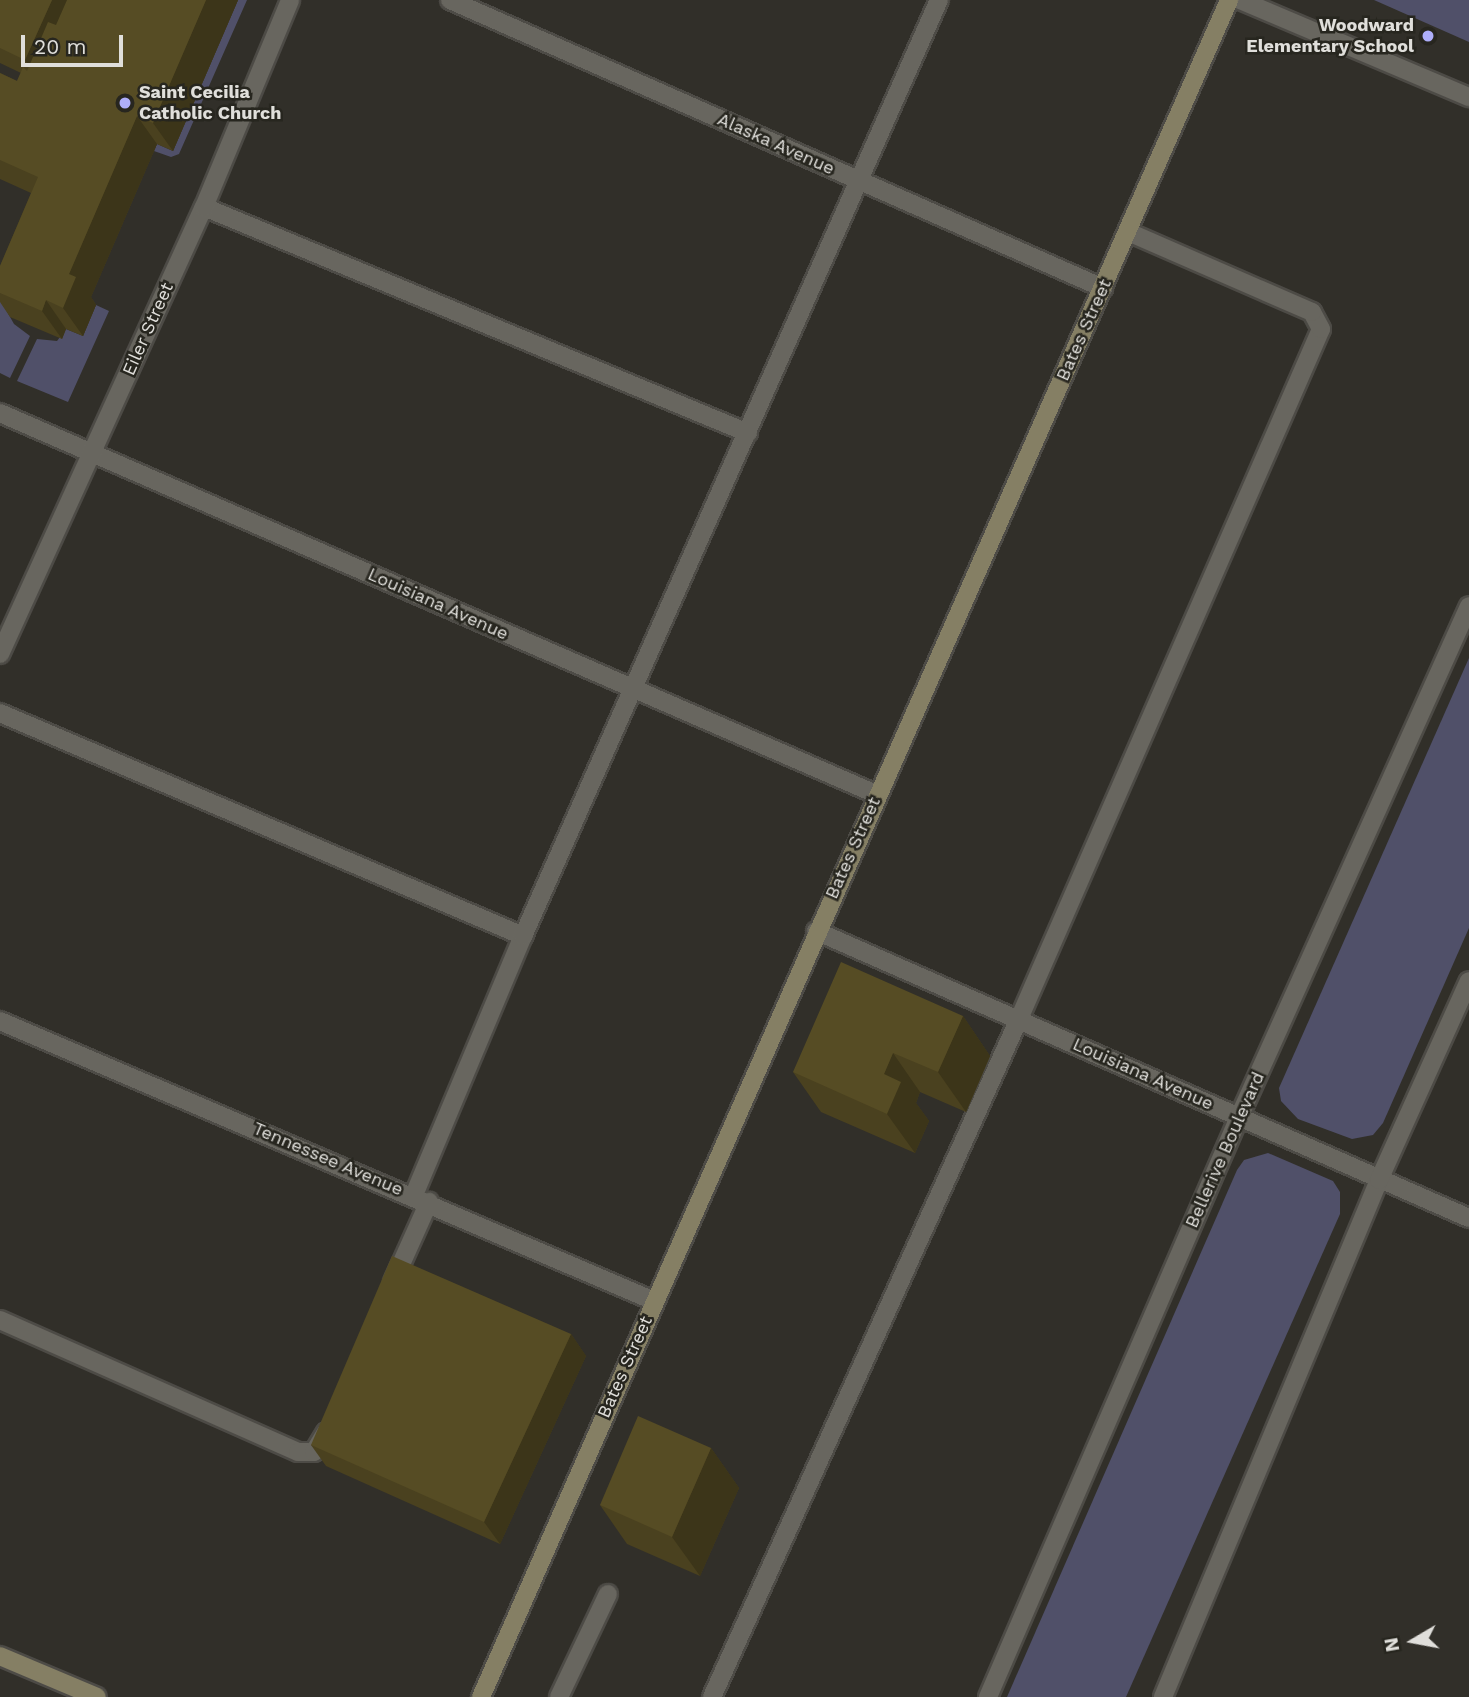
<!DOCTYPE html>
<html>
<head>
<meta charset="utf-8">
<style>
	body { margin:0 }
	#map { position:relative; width:1469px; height:1697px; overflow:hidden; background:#312f29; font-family:"Work Sans",sans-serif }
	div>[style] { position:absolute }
	.green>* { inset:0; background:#505069 }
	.roads { filter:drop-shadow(2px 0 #4d4b46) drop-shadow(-2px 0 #4d4b46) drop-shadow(0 2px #4d4b46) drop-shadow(0 -2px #4d4b46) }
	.service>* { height:18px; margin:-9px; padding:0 9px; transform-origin:9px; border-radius:9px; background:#68665f }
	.minor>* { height:18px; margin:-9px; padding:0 9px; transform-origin:9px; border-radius:9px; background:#68665f }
	.secondary>* { height:18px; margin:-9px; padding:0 9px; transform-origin:9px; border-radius:9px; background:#857f64 }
	.wall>* { inset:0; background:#4a411f }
	.shaded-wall>* { inset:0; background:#3c3519 }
	.building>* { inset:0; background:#564c24 }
	.dots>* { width:19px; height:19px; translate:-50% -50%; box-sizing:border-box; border:4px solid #27261f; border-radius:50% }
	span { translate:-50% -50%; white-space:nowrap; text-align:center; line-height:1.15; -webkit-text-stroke:5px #27261f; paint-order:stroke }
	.poi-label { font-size:18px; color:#e0dfdb; font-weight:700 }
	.right { translate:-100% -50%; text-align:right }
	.left { translate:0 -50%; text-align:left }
	.street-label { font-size:18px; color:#e0dfdb }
	.north { position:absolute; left:1378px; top:1606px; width:70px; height:70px; -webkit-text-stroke:5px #27261f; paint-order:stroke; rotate:260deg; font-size:19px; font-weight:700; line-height:28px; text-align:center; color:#e0dfdb }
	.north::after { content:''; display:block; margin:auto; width:24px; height:32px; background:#e0dfdb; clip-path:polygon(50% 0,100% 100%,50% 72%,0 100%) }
	.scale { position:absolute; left:21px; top:35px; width:102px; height:32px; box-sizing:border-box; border:4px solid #e0dfdb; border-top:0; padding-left:9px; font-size:21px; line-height:24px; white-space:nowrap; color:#e0dfdb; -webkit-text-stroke:5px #27261f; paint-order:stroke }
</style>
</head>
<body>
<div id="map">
	<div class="green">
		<div style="clip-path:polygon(238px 0,247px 0,179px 154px,171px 157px,154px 151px,157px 144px,173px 151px)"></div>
		<div style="clip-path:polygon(1374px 0,1469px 0,1469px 42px)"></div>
		<div style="clip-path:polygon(0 299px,14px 324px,30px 336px,10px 378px,0 373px)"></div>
		<div style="clip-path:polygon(96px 305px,109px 311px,68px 402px,17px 381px,37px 339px,57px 341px,66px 329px,83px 336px)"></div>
		<div style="clip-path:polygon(1469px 658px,1469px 928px,1383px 1123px,1373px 1135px,1352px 1139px,1298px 1119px,1281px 1101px,1279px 1088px)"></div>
		<div style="clip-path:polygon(1268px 1153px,1333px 1181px,1340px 1192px,1340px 1214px,1126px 1697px,1007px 1697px,1237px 1170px,1244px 1160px)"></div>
	</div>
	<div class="roads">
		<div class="service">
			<div style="left:204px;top:207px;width:589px;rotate:22.56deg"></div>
			<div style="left:0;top:713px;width:569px;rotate:23.09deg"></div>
			<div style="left:414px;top:1195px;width:281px;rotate:-67.2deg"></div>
			<div style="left:523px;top:936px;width:1024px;rotate:-66.04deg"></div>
			<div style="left:393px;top:1282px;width:88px;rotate:-65.8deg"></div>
			<div style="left:0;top:1320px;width:326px;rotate:23.9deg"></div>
			<div style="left:298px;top:1452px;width:16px"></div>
			<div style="left:314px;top:1452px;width:23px;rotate:-59deg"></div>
			<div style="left:559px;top:1697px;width:114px;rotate:-64.6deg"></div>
			<div style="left:712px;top:1697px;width:744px;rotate:-65.64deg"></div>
			<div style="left:1019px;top:1019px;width:753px;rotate:-66.36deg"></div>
			<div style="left:1321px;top:329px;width:19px;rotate:-118deg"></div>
			<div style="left:1312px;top:312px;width:201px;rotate:-156.5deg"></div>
		</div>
		<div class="minor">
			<div style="left:450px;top:0;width:714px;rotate:23.8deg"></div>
			<div style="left:1240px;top:0;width:249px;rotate:23deg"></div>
			<div style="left:0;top:413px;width:955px;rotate:23.51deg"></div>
			<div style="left:0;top:654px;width:491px;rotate:-65.5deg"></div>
			<div style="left:204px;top:207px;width:224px;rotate:-67.4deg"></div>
			<div style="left:816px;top:931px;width:713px;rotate:23.73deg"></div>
			<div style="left:0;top:1021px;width:711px;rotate:23.18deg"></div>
			<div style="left:988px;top:1697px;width:632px;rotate:-66.6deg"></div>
			<div style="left:1239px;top:1117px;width:560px;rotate:-65.77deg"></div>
			<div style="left:1163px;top:1697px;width:560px;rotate:-67.33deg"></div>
			<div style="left:1379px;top:1180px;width:218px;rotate:-65.7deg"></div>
		</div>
		<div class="secondary">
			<div style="left:0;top:1656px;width:105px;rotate:22.9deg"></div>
			<div style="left:481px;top:1697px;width:1855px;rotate:-66.21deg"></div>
		</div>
	</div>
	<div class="wall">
		<div style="clip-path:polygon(0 0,238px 0,173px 151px,157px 144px,91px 297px,96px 305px,83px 336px,66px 329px,62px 339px,10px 317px,0 302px,0 266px,31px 193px,0 179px,0 73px,17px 81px,21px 73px,0 63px)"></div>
		<div style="clip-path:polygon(963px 1016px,990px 1056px,966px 1112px,920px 1092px,916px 1103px,929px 1121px,915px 1153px,821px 1112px,793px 1072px)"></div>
		<div style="clip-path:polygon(571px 1334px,586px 1356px,500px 1544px,326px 1466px,311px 1445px)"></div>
		<div style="clip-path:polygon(711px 1448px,739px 1488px,700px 1576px,627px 1544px,600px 1505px)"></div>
	</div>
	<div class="shaded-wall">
		<div style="clip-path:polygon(52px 0,77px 0,40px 82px,25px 60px)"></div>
		<div style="clip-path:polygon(206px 0,238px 0,173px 151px,153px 123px)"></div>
		<div style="clip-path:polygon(137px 116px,157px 144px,91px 297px,96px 305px,83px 336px,63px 308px,69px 274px)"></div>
		<div style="clip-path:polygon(46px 300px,66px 329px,62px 339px,42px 311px)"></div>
		<div style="clip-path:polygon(963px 1016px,990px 1056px,966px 1112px,938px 1072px)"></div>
		<div style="clip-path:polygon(893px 1053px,920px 1092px,916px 1103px,929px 1121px,915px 1153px,887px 1114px,884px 1074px)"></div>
		<div style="clip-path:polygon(571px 1334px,586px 1356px,500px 1544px,484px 1522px)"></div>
		<div style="clip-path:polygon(711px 1448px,739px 1488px,700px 1576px,672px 1537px)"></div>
	</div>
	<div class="building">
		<div style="clip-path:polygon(0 0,52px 0,25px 60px,0 48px)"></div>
		<div style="clip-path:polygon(67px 0,206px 0,153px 123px,137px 116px,69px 274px,76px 277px,63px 308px,46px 300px,42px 311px,0 293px,0 266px,38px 177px,0 160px,0 73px,17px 81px,23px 67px,27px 71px,48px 22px,56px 25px)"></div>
		<div style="clip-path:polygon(841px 962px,963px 1016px,938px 1072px,893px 1053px,884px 1074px,901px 1082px,887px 1114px,793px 1072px)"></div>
		<div style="clip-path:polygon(392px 1256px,571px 1334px,484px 1522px,311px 1445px)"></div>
		<div style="clip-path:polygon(638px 1416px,711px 1448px,672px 1537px,600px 1505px)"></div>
	</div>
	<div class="dots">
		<div style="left:1428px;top:36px;background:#aeaefa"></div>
		<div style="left:125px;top:103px;background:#aeaefa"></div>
	</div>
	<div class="poi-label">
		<span class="right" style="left:1414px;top:36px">Woodward<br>Elementary School</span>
		<span class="left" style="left:139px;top:103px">Saint Cecilia<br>Catholic Church</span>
	</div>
	<div class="street-label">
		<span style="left:776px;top:144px;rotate:24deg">Alaska Avenue</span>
		<span style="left:148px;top:329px;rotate:-66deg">Eiler Street</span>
		<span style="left:1084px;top:330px;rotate:-66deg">Bates Street</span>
		<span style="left:438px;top:604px;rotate:24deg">Louisiana Avenue</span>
		<span style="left:853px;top:848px;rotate:-66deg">Bates Street</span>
		<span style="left:1143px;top:1074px;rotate:24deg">Louisiana Avenue</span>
		<span style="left:1225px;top:1150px;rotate:-66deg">Bellerive Boulevard</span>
		<span style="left:328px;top:1159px;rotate:23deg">Tennessee Avenue</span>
		<span style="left:625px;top:1367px;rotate:-66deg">Bates Street</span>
	</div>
	<div class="north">N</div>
	<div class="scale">20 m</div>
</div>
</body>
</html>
